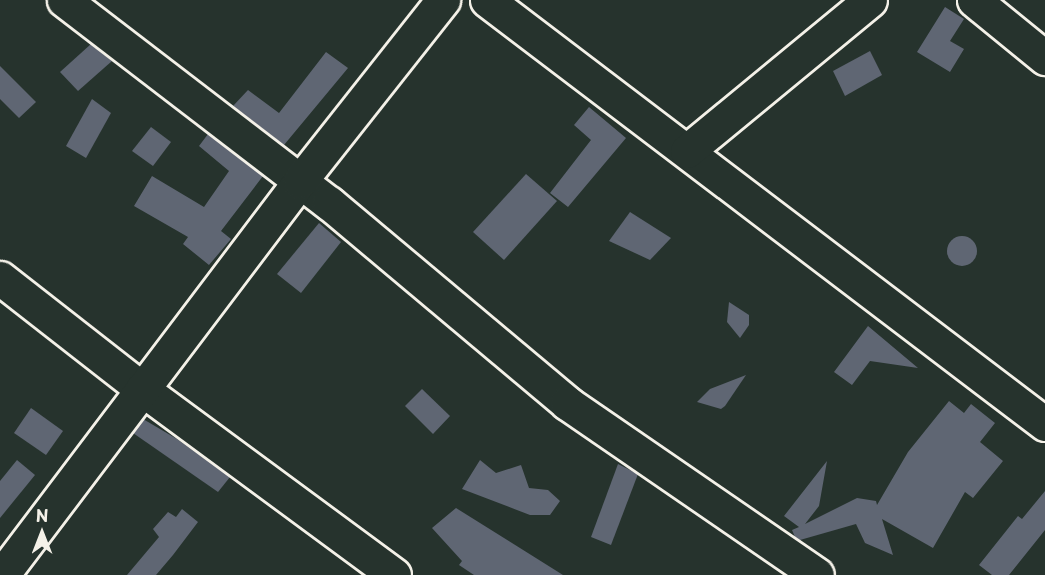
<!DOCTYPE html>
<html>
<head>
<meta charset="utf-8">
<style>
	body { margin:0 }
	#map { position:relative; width:1045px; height:575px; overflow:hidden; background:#26332d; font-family:"Playpen Sans",sans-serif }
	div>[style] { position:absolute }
	.building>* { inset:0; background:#5f6673 }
	.round { border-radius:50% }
	.roads { filter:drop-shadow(2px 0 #f4f1e8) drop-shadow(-2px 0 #f4f1e8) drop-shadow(0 2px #f4f1e8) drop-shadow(0 -2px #f4f1e8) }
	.street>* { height:33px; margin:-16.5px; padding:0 16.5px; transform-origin:16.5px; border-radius:16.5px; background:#26332d }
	span { translate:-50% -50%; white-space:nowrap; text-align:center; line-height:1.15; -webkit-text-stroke:5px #26332d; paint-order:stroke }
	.north { position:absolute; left:12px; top:503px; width:60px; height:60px; -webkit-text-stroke:4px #26332d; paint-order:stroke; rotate:0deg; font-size:16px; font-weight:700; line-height:24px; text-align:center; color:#f4f1e8 }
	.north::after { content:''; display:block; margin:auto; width:21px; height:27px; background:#f4f1e8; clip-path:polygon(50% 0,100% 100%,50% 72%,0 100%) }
</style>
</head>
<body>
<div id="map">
	<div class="building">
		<div style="clip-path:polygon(945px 7px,964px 19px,950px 41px,964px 49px,950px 72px,917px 52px)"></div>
		<div style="clip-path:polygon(91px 44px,112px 61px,78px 91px,60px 72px)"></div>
		<div style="clip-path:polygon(870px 51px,882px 75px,845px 96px,833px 71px)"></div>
		<div style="clip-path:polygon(326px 52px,348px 68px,284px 145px,233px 106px,248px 90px,279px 113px)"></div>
		<div style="clip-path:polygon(0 66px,36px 102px,19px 118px,0 99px)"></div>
		<div style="clip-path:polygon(92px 99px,111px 113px,86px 158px,66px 146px)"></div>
		<div style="clip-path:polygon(589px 107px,626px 138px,568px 207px,550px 193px,591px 140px,574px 125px)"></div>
		<div style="clip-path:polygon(151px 127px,171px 142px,153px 166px,132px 151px)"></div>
		<div style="clip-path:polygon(208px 134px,263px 176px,221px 231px,231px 239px,209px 265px,183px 244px,188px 237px,134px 206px,152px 176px,204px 207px,229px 171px,199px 146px)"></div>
		<div style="clip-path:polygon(526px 174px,557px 201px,504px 260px,473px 232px)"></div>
		<div style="clip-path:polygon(630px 212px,671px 238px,650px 260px,609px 241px)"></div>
		<div style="clip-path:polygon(319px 223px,341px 242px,301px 293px,277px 274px)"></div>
		<div class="round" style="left:947px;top:236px;width:30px;height:30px"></div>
		<div style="clip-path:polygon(729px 302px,749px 315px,749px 325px,740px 338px,727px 322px)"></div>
		<div style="clip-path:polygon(868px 326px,918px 368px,870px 361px,852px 385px,834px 372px)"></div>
		<div style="clip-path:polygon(746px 375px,725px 406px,721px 409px,697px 402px,710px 389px)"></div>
		<div style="clip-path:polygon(422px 389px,450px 416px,433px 434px,405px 406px)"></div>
		<div style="clip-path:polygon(949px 401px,964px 413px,971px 404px,995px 423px,980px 442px,1003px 461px,973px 498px,965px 492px,933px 548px,882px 519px,893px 555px,865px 543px,856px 524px,800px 540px,795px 537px,792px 530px,799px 527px,784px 516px,827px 461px,819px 506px,805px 524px,857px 498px,876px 501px,877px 505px,908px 452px)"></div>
		<div style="clip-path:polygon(31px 408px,63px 431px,46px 455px,14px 433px)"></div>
		<div style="clip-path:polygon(143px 419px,177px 439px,230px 477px,218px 492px,133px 433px)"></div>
		<div style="clip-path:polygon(17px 460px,35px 475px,0 518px,0 481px)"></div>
		<div style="clip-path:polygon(480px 460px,496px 473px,521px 465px,529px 488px,548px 490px,560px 501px,550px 515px,530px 515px,462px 489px)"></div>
		<div style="clip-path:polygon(618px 464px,638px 474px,611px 545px,591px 537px)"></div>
		<div style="clip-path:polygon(1045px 491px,1045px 530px,1009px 575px,992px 575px,979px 565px,1018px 516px,1022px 519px)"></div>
		<div style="clip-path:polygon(456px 508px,563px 575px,474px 575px,459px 565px,462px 561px,432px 528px)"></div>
		<div style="clip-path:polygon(182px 509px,198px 522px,173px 555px,156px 575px,127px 575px,159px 537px,153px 529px,168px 512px,176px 517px)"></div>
	</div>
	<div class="roads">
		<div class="street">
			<div style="left:64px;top:0;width:334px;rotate:37.5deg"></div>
			<div style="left:329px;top:203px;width:311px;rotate:40deg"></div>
			<div style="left:567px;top:403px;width:303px;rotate:34.5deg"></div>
			<div style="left:487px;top:0;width:701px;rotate:37.23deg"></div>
			<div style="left:974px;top:0;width:92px;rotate:39.2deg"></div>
			<div style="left:687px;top:151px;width:237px;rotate:-39.5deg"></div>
			<div style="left:0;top:278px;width:180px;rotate:38deg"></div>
			<div style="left:142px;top:389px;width:313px;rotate:36.4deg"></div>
			<div style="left:2px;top:575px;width:494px;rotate:-52.9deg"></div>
			<div style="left:300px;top:181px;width:231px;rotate:-51.7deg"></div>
		</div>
	</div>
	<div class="north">N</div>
</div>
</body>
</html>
